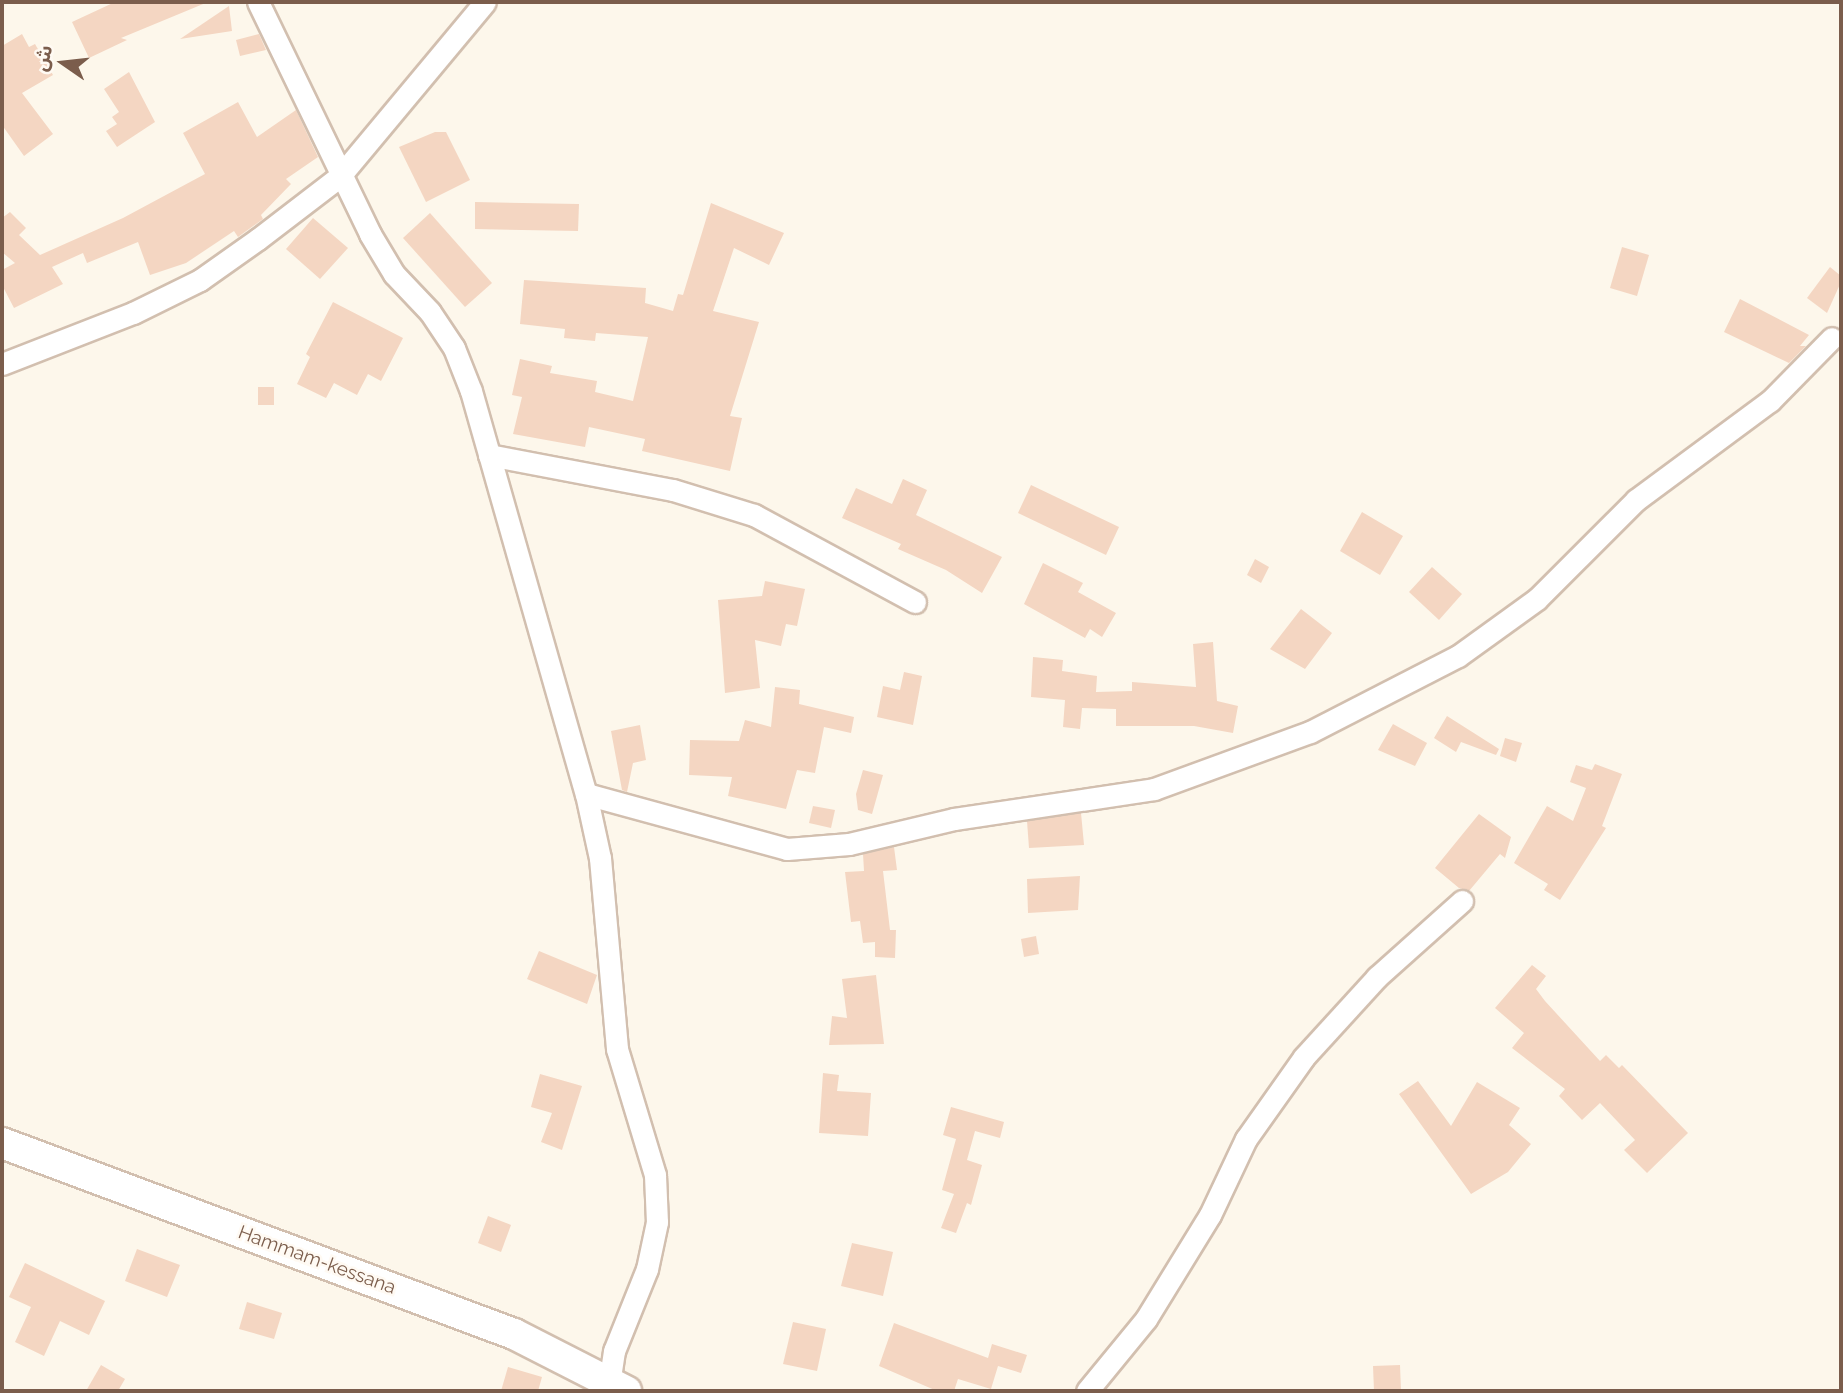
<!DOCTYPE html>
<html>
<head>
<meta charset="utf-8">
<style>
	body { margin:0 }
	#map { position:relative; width:1843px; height:1393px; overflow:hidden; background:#fdf7eb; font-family:Raleway,"Noto Sans Arabic",sans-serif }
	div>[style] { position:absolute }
	.building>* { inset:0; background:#f4d6c2 }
	.roads { filter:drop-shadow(2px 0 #d2bfaf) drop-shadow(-2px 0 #d2bfaf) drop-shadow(0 2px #d2bfaf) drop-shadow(0 -2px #d2bfaf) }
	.street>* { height:21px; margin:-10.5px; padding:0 10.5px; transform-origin:10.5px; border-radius:10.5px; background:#fff }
	.secondary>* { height:30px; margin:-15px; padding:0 15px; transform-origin:15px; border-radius:15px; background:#fff }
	span { translate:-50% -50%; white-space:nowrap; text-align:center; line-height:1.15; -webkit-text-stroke:5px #fffaf3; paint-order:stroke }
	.street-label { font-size:19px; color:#7b5d4c }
	.frame { position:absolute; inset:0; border:4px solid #7b5d4c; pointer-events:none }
	.north { position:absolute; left:28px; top:28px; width:70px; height:70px; -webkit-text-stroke:5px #fffaf3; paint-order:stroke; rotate:284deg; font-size:19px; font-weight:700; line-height:28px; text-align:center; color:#7b5d4c }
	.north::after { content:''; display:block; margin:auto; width:24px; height:32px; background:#7b5d4c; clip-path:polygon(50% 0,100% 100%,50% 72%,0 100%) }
</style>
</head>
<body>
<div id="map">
	<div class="building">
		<div style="clip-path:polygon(115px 2px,208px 2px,121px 38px,127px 40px,89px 58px,72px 22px)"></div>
		<div style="clip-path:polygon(229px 6px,232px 31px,180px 39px)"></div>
		<div style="clip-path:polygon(22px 34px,29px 47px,35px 44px,53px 75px,22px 93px,53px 134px,24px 156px,2px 125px,2px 46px)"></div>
		<div style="clip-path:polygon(259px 34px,266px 50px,240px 56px,236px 40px)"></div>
		<div style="clip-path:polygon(129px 72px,155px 122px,117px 147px,106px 131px,117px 124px,112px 117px,119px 112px,104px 89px)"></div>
		<div style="clip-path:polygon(238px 102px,257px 137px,296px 110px,318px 157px,286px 179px,291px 184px,261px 215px,263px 219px,238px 237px,234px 231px,186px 263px,150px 275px,138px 242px,87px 263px,83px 253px,52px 267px,63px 284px,14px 308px,2px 285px,2px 270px,15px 263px,2px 252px,2px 218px,10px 212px,26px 228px,19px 235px,40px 255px,123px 218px,205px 174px,183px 133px)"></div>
		<div style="clip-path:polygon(435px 132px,446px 132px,470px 180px,426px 202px,399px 147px)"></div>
		<div style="clip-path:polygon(475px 202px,579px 204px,578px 231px,475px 229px)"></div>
		<div style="clip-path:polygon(711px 203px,784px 233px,769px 265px,734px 248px,713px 311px,759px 322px,730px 416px,742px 418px,730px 471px,642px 451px,645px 439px,589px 427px,585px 447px,513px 434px,522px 397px,512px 395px,520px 359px,552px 366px,550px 373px,597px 381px,595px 392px,633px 401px,648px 337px,596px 333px,595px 341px,564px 338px,565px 329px,520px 324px,524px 280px,646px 288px,645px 303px,673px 311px,678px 294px,683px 295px)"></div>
		<div style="clip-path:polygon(430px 213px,492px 283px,465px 307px,403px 238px)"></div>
		<div style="clip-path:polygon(313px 218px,348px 248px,320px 279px,286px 249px)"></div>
		<div style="clip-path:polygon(1622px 247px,1649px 255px,1637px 296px,1610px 288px)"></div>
		<div style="clip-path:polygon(1830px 267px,1841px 276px,1841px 282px,1827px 313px,1807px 298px)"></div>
		<div style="clip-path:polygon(1740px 299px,1809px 335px,1800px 346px,1806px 346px,1789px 363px,1724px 332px)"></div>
		<div style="clip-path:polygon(333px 302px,403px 338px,381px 381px,368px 374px,357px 395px,334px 383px,326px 398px,297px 384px,310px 357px,306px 354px)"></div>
		<div style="clip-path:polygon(258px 387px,274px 387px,274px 405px,258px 405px)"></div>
		<div style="clip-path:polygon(903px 479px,927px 490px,916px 515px,1002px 557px,982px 593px,946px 570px,898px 549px,901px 544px,842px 518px,856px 488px,892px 504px)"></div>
		<div style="clip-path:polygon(1031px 485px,1119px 527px,1106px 555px,1018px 513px)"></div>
		<div style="clip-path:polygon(1362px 512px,1403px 536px,1380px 575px,1340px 551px)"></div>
		<div style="clip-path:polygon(1255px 559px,1269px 567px,1261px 583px,1247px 575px)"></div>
		<div style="clip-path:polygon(1043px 563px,1083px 583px,1078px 592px,1116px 613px,1102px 637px,1090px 629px,1085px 638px,1024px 604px)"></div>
		<div style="clip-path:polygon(1432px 567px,1462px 594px,1439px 620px,1409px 592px)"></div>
		<div style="clip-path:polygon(765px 581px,805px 589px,797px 626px,786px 624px,781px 646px,755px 640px,760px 688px,725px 693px,718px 600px,762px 596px)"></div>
		<div style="clip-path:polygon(1301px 609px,1332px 633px,1305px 669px,1270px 649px)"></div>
		<div style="clip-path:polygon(1213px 642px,1217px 701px,1238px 706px,1233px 733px,1194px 726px,1116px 726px,1116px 709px,1082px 708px,1080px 729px,1063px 727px,1065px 700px,1031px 697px,1033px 657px,1063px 660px,1062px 671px,1097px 676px,1096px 692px,1132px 691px,1132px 682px,1196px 687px,1193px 644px)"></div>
		<div style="clip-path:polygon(904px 672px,922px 676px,913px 725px,877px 717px,883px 686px,900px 690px)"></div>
		<div style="clip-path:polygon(775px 687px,800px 690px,799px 704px,854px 717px,851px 733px,824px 727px,815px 773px,797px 770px,786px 809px,728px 796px,732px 777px,689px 775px,690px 740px,739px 741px,745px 720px,771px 727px)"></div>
		<div style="clip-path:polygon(1447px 716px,1499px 749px,1496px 755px,1461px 742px,1456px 752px,1434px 738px)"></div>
		<div style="clip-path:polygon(1393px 724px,1427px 743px,1415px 766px,1378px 750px)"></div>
		<div style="clip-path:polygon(640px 725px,646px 760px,633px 763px,627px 792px,622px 790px,611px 731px)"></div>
		<div style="clip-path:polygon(1505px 738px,1522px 743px,1516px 762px,1500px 756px)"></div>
		<div style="clip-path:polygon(1595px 764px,1622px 774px,1602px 826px,1606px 828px,1560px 900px,1544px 890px,1548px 884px,1514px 863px,1547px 806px,1573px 821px,1586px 788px,1570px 782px,1576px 765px,1592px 770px)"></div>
		<div style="clip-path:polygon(863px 770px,883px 775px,872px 814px,858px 810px,856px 794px)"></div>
		<div style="clip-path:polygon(813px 806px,835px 810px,831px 828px,809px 823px)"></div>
		<div style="clip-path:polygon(1081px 813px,1084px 845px,1029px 848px,1027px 821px)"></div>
		<div style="clip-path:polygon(1479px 814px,1511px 837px,1505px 858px,1500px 854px,1469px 891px,1459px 888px,1435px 868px)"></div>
		<div style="clip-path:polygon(894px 847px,897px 870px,883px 871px,890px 930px,896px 930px,895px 958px,875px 957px,875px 942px,863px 943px,860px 921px,851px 922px,845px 872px,864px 871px,863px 854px)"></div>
		<div style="clip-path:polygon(1080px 876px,1078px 910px,1028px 913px,1027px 879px)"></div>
		<div style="clip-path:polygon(1036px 936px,1039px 954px,1024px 957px,1021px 939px)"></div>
		<div style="clip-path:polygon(539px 951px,597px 975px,587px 1004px,527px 979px)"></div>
		<div style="clip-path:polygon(1532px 965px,1546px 976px,1536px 989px,1545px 1001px,1600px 1061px,1606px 1055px,1619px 1068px,1622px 1065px,1688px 1133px,1647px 1173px,1624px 1150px,1635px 1140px,1600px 1103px,1582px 1120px,1559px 1096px,1565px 1089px,1512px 1048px,1524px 1033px,1495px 1008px)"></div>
		<div style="clip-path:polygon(876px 975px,884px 1044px,829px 1045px,832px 1016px,847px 1018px,842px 979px)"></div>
		<div style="clip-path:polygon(823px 1073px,839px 1075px,837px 1091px,871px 1093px,868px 1136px,819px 1133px)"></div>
		<div style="clip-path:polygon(540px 1074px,582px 1086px,562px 1150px,541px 1142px,552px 1113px,531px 1107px)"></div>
		<div style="clip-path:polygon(1418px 1081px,1451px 1126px,1477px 1082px,1520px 1108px,1509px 1125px,1531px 1144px,1508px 1172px,1471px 1194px,1399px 1094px)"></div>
		<div style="clip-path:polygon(951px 1107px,1004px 1122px,1000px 1138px,975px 1131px,967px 1160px,982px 1165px,971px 1205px,967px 1203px,956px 1233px,941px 1228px,954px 1194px,942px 1190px,956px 1139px,943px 1135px)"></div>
		<div style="clip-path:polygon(488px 1216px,511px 1225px,501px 1252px,478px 1243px)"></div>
		<div style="clip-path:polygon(852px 1243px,893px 1252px,883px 1296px,841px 1286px)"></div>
		<div style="clip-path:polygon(137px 1249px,180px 1265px,167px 1297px,125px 1281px)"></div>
		<div style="clip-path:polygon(25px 1263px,105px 1301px,89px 1335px,60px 1321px,44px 1356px,15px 1342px,31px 1307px,9px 1297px)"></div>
		<div style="clip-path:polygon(247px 1302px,282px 1313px,274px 1339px,239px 1329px)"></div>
		<div style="clip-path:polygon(793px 1322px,826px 1329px,817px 1371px,783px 1364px)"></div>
		<div style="clip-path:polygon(894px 1323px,988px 1358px,992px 1344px,1027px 1355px,1021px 1373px,998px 1366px,991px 1389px,958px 1379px,954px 1391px,937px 1391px,879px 1366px)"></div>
		<div style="clip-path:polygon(101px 1365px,125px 1379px,118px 1391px,86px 1391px)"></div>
		<div style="clip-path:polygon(1400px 1365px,1401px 1391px,1374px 1391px,1373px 1366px)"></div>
		<div style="clip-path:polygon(508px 1367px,542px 1377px,538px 1391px,501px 1391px)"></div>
	</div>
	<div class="roads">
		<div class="street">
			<div style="left:258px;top:2px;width:258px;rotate:64.2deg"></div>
			<div style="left:370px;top:234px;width:47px;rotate:59deg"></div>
			<div style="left:394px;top:274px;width:52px;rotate:46.5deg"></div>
			<div style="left:430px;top:312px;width:43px;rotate:56.3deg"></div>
			<div style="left:454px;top:348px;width:46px;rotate:68.4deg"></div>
			<div style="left:471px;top:391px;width:419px;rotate:74.1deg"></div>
			<div style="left:586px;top:794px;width:66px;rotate:77.7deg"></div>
			<div style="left:600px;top:858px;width:192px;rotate:84.9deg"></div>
			<div style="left:617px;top:1049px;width:132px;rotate:73.2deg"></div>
			<div style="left:655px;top:1175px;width:47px;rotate:87.6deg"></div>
			<div style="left:657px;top:1222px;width:48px;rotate:102deg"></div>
			<div style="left:647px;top:1269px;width:88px;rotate:111.9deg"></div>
			<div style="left:614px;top:1351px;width:40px;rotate:98.5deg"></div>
			<div style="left:2px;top:364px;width:141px;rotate:-21.3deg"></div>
			<div style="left:133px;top:313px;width:75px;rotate:-26.2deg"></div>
			<div style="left:200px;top:280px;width:71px;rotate:-35.3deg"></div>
			<div style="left:258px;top:239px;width:103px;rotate:-37.5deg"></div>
			<div style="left:340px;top:176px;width:226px;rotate:-50.2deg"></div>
			<div style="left:489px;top:455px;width:187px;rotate:10.8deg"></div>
			<div style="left:673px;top:490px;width:85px;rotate:17.2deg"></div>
			<div style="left:754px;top:515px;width:183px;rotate:28.4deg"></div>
			<div style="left:586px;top:794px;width:208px;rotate:15.3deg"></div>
			<div style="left:787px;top:849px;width:62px;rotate:-4.6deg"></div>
			<div style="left:849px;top:844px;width:108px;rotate:-13.4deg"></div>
			<div style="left:954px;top:819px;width:202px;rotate:-8.5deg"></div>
			<div style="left:1154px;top:789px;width:166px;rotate:-20.1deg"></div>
			<div style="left:1310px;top:732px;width:166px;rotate:-27.2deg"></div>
			<div style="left:1458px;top:656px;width:97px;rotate:-35.8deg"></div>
			<div style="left:1537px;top:599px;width:140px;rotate:-45deg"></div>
			<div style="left:1636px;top:500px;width:167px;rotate:-36.5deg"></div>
			<div style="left:1770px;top:401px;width:88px;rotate:-45.5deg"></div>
			<div style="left:1087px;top:1391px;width:93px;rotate:-50.7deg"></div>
			<div style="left:1146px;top:1319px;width:122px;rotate:-58.4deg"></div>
			<div style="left:1210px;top:1215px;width:84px;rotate:-64.7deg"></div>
			<div style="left:1246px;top:1139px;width:100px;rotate:-54.7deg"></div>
			<div style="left:1304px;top:1057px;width:108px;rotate:-47.6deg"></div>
			<div style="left:1377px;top:977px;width:114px;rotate:-41.8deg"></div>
		</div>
		<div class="secondary">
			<div style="left:2px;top:1143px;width:546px;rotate:20.46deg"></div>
			<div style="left:514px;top:1334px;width:126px;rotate:27deg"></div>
		</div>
	</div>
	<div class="street-label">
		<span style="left:317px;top:1260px;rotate:20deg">Hammam-kessana</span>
	</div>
	<div class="frame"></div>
	<div class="north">ش</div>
</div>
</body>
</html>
